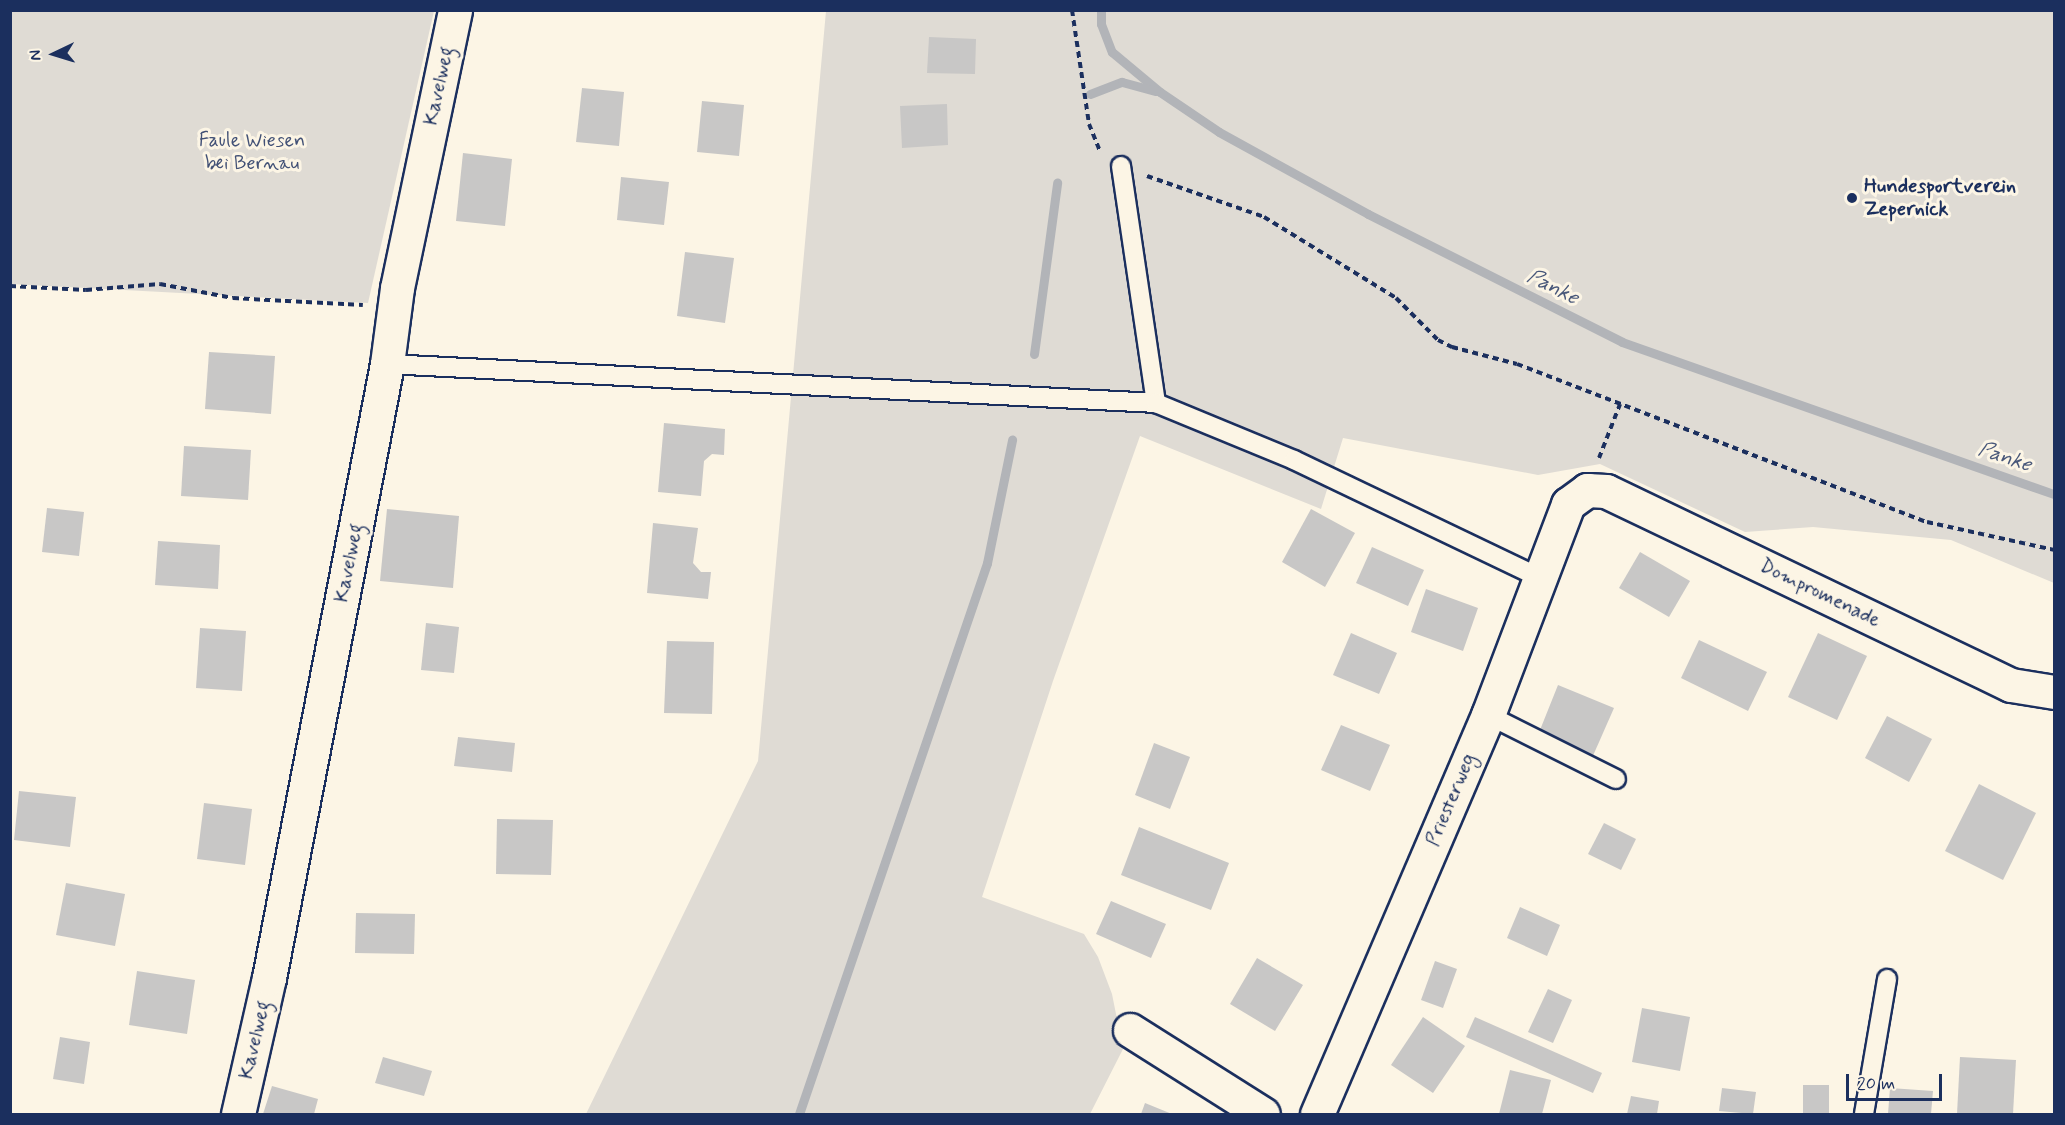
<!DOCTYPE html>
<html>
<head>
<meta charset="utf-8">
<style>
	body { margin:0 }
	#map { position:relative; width:2065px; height:1125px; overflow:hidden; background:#fcf5e5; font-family:Mynerve,sans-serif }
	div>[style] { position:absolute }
	.green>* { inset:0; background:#dfdbd4 }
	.stream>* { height:9px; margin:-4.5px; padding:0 4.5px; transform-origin:4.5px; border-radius:4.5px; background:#b2b4b8 }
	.building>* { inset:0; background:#c8c7c6 }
	.path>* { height:4px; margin-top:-2px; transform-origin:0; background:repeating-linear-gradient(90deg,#1b2f5e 0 6px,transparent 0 10.5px) }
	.roads { filter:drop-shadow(2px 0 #1b2f5e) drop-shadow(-2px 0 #1b2f5e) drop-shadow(0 2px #1b2f5e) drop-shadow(0 -2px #1b2f5e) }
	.service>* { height:18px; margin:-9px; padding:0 9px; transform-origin:9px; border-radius:9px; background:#fcf5e5 }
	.minor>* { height:33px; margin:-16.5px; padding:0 16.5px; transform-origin:16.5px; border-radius:16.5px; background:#fcf5e5 }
	.dots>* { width:16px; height:16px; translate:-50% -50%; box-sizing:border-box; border:3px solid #fcf5e5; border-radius:50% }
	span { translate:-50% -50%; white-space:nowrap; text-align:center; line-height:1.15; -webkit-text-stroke:6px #fcf5e5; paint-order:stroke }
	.street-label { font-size:20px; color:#1b2f5e }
	.park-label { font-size:20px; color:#425176 }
	.poi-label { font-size:20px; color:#1b2f5e; font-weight:700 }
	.left { translate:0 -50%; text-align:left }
	.water-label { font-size:21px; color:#485779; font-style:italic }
	.frame { position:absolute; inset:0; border:12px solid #1b2f5e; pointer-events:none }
	.north { position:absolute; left:24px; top:24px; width:60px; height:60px; -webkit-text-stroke:4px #fcf5e5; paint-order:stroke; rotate:266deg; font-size:16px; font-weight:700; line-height:24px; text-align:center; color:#1b2f5e }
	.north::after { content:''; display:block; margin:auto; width:21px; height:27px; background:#1b2f5e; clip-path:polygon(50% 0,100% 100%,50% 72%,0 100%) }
	.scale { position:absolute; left:1846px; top:1074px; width:96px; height:27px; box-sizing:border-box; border:3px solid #1b2f5e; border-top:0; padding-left:8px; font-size:18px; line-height:21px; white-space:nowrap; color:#1b2f5e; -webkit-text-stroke:4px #fcf5e5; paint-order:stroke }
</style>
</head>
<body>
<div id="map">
	<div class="green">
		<div style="clip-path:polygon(11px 10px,434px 11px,368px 303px,11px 284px)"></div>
		<div style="clip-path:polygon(826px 11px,2054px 11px,2054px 583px,1951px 540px,1813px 527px,1745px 532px,1600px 464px,1538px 475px,1343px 438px,1321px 509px,1140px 436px,1053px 681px,982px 897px,1084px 934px,1098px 957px,1112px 994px,1123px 1049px,1090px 1114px,586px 1114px,758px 761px)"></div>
	</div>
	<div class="stream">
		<div style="left:1101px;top:10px;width:14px;rotate:90deg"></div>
		<div style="left:1101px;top:24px;width:30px;rotate:69deg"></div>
		<div style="left:1112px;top:52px;width:62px;rotate:39.8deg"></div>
		<div style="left:1160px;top:92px;width:71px;rotate:34.1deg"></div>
		<div style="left:1219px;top:132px;width:170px;rotate:28.8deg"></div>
		<div style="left:1368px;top:214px;width:284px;rotate:26.7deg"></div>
		<div style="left:1622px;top:342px;width:458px;rotate:19.4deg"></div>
		<div style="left:1090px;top:94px;width:34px;rotate:-21deg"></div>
		<div style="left:1122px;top:82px;width:35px;rotate:15deg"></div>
		<div style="left:1034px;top:354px;width:173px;rotate:-82.3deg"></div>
		<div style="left:799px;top:1114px;width:582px;rotate:-71.16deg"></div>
		<div style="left:987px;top:563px;width:126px;rotate:-78.5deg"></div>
	</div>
	<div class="building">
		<div style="clip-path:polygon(929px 37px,976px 39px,975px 74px,927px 73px)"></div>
		<div style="clip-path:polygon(582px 88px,624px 92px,619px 146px,576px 142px)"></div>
		<div style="clip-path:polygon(702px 101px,744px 105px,739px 156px,697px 152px)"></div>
		<div style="clip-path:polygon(947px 104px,948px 145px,902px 148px,900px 106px)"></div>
		<div style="clip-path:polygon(463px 153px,512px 159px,505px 226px,456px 221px)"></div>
		<div style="clip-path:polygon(621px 177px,669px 182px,664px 225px,617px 220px)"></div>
		<div style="clip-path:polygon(685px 252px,734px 258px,725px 323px,677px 316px)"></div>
		<div style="clip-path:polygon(209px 352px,275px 356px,271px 414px,205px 409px)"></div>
		<div style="clip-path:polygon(664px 423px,725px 429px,724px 455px,712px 454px,704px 461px,701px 496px,658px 492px)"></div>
		<div style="clip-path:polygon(184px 446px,251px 450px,248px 500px,181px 496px)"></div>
		<div style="clip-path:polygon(47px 508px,84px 512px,79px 556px,42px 552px)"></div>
		<div style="clip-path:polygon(387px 509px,459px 516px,453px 588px,380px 581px)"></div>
		<div style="clip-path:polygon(1311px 509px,1355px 533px,1325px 587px,1282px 562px)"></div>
		<div style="clip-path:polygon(653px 523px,698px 528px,693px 563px,701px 572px,711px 572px,708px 599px,647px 593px)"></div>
		<div style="clip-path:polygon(158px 541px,220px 545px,218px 589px,155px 585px)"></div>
		<div style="clip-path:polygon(1372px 547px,1424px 570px,1408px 606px,1356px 583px)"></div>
		<div style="clip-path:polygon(1640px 552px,1690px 581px,1669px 617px,1619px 588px)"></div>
		<div style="clip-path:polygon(1426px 589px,1478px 608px,1463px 651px,1411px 632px)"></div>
		<div style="clip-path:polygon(426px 623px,459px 627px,454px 673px,421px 670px)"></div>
		<div style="clip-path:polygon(200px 628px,246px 631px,242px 691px,196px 688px)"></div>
		<div style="clip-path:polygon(1351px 633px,1397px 653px,1379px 694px,1333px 675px)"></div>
		<div style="clip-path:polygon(1818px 633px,1867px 656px,1837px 720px,1788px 697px)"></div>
		<div style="clip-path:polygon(1699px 640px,1767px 672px,1748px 711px,1681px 678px)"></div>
		<div style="clip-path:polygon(667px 641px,714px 642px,712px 714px,664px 713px)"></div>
		<div style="clip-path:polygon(1558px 685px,1614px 708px,1592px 758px,1538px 735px)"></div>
		<div style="clip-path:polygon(1887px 716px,1932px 739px,1909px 782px,1865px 758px)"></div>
		<div style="clip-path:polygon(1341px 725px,1390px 745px,1370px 791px,1321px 770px)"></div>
		<div style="clip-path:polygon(458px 737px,515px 743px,512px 772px,454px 766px)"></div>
		<div style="clip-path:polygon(1154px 743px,1190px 757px,1170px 809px,1135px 795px)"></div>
		<div style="clip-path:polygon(1979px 784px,2036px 813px,2003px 880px,1945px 851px)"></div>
		<div style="clip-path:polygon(19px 791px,76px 797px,70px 847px,14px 840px)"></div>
		<div style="clip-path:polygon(204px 803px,252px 809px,245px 865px,197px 859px)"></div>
		<div style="clip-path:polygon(497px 819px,553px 820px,551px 875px,496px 874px)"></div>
		<div style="clip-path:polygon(1604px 823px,1636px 839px,1621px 870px,1588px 854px)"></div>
		<div style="clip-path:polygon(1139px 827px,1229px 863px,1211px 910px,1121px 875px)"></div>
		<div style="clip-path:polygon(66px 883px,125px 894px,115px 946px,56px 935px)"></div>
		<div style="clip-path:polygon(1111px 901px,1166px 924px,1151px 958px,1096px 934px)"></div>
		<div style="clip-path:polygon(1520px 907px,1560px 925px,1547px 956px,1507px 938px)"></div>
		<div style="clip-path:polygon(356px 913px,415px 914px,414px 954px,355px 953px)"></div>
		<div style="clip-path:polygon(1257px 958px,1303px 985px,1275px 1031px,1230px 1004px)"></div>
		<div style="clip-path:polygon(1435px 961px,1457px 969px,1443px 1008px,1421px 1000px)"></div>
		<div style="clip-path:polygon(137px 971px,195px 980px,187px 1034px,129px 1025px)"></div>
		<div style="clip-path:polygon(1548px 989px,1572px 1000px,1553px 1043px,1528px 1032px)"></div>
		<div style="clip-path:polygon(1642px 1008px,1690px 1017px,1680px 1071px,1632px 1062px)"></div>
		<div style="clip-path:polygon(1423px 1017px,1465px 1046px,1433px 1093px,1391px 1065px)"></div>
		<div style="clip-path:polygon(1475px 1017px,1602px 1073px,1593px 1093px,1466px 1037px)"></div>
		<div style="clip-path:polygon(60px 1037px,90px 1042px,84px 1084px,53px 1079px)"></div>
		<div style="clip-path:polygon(383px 1057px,432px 1071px,424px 1096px,375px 1083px)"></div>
		<div style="clip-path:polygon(1960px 1057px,2016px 1060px,2013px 1114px,1957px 1114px)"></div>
		<div style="clip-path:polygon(1510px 1070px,1551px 1080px,1542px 1114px,1499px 1114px)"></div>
		<div style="clip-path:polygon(1803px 1085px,1829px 1085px,1829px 1114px,1803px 1114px)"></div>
		<div style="clip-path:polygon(272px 1086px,318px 1099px,314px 1114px,263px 1114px)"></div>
		<div style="clip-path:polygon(1722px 1088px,1756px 1092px,1753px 1114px,1719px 1111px)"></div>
		<div style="clip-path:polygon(1890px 1088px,1933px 1091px,1931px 1114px,1888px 1114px)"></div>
		<div style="clip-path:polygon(1631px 1096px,1659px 1101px,1657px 1114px,1627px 1114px)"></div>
		<div style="clip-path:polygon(1145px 1103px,1172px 1114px,1141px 1114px)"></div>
	</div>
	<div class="path">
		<div style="left:1072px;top:10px;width:115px;rotate:81.5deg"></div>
		<div style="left:1089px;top:124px;width:31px;rotate:68deg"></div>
		<div style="left:1147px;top:176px;width:124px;rotate:19.3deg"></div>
		<div style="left:1264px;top:217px;width:155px;rotate:31.5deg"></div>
		<div style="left:1396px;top:298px;width:59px;rotate:45deg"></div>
		<div style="left:1438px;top:340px;width:16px;rotate:27deg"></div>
		<div style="left:1452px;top:347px;width:67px;rotate:14.7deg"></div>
		<div style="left:1517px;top:364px;width:439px;rotate:21.1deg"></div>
		<div style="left:1927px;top:522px;width:130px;rotate:12.4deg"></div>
		<div style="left:10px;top:286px;width:76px;rotate:3deg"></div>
		<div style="left:86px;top:290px;width:74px;rotate:-4.6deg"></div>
		<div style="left:160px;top:284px;width:74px;rotate:10.9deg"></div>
		<div style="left:233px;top:298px;width:130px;rotate:3.1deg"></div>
		<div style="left:1599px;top:458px;width:58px;rotate:-68.7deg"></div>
	</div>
	<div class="roads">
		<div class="service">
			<div style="left:1121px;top:166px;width:240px;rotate:81.6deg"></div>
			<div style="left:387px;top:364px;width:770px;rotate:2.9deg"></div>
			<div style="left:1156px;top:403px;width:149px;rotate:22.4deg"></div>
			<div style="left:1294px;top:460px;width:275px;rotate:25.6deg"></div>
			<div style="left:1488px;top:715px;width:143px;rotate:26.6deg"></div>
			<div style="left:1864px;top:1114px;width:137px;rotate:-80.3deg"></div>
		</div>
		<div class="minor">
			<div style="left:1130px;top:1030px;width:157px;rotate:32.3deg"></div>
			<div style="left:238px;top:1114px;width:139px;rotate:-77.2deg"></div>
			<div style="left:269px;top:978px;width:625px;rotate:-79.12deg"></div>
			<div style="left:387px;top:364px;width:77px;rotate:-82.5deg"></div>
			<div style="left:397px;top:288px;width:284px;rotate:-78.2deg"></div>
			<div style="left:1317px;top:1114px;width:434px;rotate:-66.8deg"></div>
			<div style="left:1488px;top:715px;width:226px;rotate:-69.2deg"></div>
			<div style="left:1568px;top:504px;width:24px;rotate:-36deg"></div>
			<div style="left:1587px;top:490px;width:19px;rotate:3deg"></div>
			<div style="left:1606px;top:491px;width:449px;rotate:25.6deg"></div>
			<div style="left:2011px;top:685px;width:44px;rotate:9.2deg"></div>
		</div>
	</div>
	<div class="dots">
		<div style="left:1852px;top:198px;background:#1b2f5e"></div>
	</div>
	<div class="street-label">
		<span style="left:439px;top:86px;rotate:-78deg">Kavelweg</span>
		<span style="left:349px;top:563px;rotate:-79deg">Kavelweg</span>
		<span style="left:1820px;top:593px;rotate:26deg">Dompromenade</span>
		<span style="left:1451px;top:800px;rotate:-67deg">Priesterweg</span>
		<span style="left:255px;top:1040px;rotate:-77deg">Kavelweg</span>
	</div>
	<div class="park-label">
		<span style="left:252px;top:152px">Faule Wiesen<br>bei Bernau</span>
	</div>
	<div class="poi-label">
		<span class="left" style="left:1864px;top:198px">Hundesportverein<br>Zepernick</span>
	</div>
	<div class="water-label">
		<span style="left:1553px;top:287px;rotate:27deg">Panke</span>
		<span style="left:2005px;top:457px;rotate:19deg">Panke</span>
	</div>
	<div class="frame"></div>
	<div class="north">N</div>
	<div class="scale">20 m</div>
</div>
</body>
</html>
